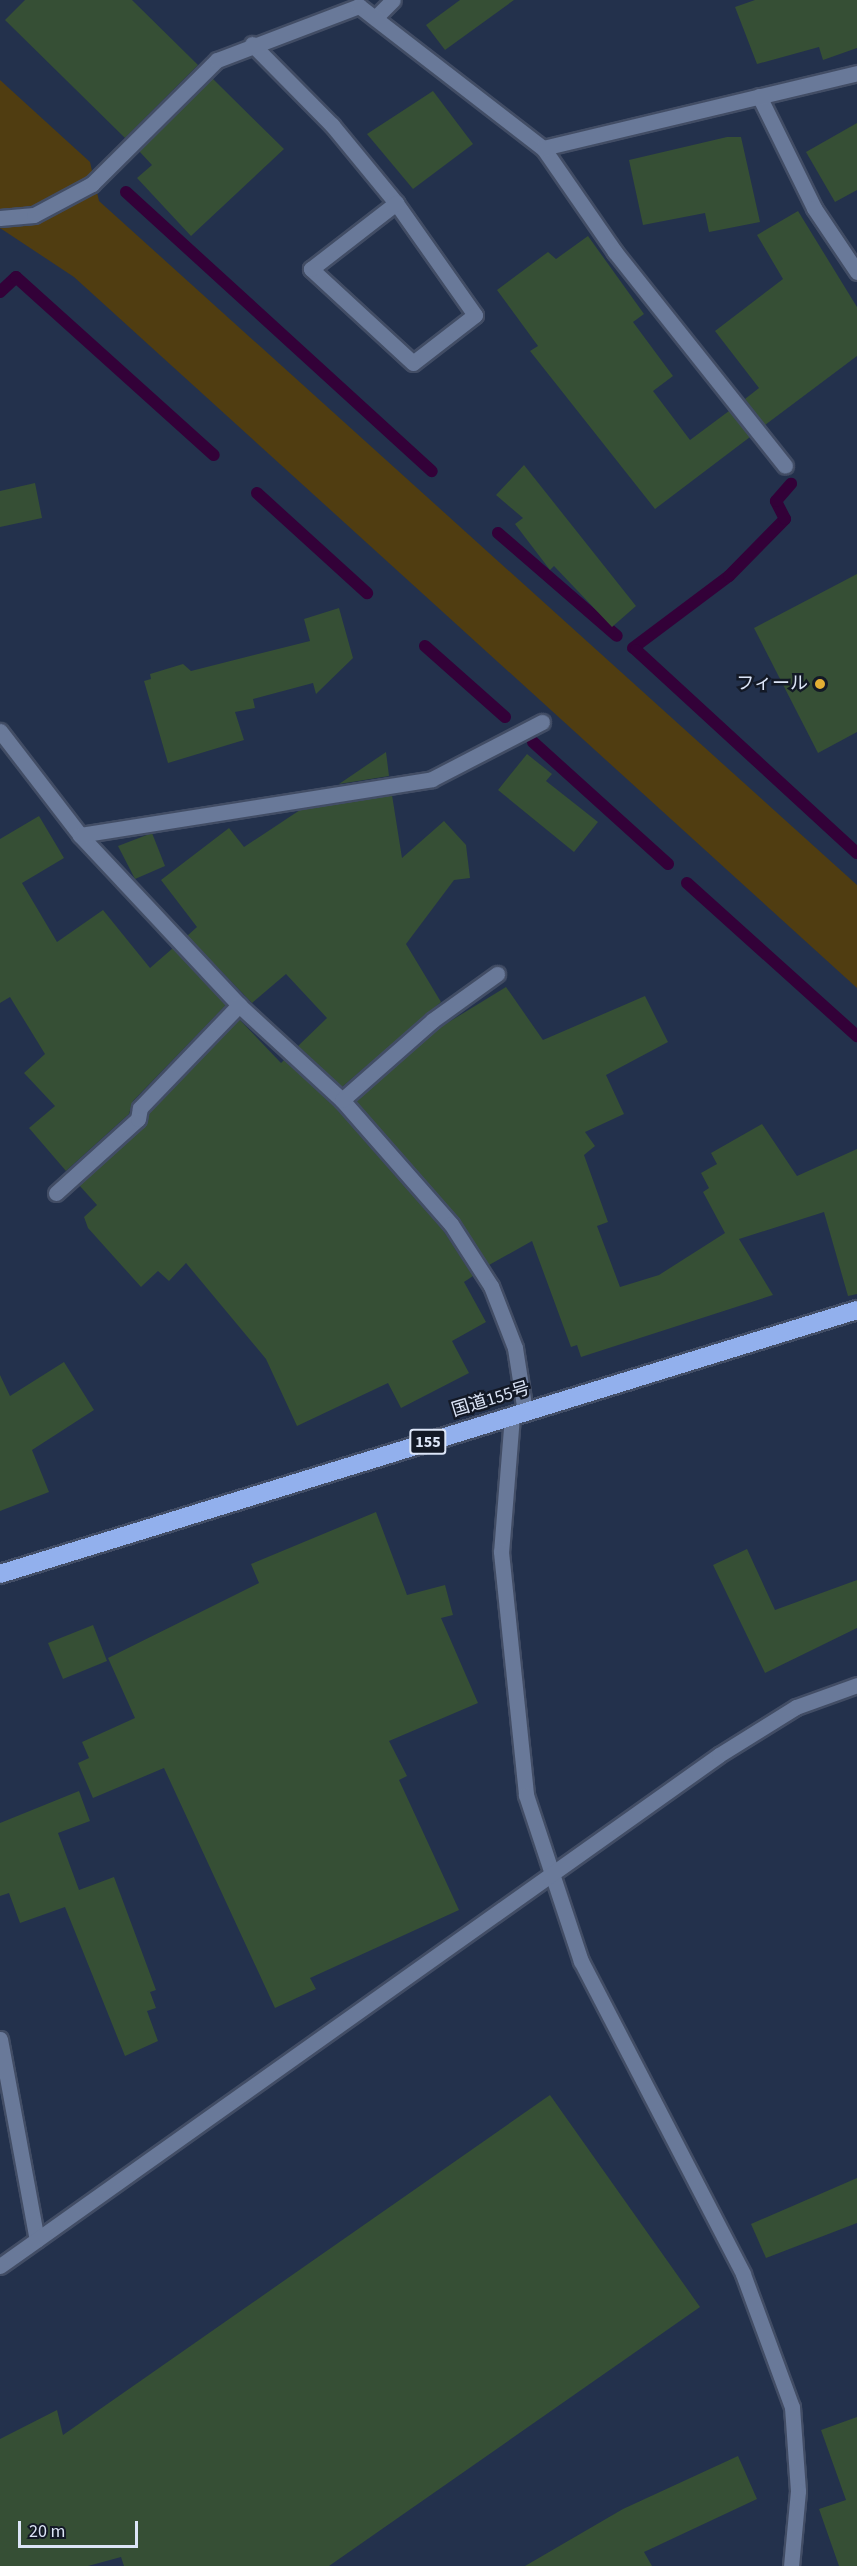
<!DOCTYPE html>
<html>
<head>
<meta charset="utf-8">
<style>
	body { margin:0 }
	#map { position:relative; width:857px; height:2566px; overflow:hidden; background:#23314c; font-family:"Source Sans 3","Noto Sans JP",sans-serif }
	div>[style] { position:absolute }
	.green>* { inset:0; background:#503d11 }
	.stream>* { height:12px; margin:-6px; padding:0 6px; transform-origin:6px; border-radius:6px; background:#330138 }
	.building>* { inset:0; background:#364f35 }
	.roads { filter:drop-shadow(2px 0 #424d65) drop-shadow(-2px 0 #424d65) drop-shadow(0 2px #424d65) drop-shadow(0 -2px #424d65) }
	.minor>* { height:15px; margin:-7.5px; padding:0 7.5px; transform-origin:7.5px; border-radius:7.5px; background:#697999 }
	.highway>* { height:18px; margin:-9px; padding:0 9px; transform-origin:9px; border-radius:9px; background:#92b0ed }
	.dots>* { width:16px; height:16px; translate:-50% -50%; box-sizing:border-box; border:3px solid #131926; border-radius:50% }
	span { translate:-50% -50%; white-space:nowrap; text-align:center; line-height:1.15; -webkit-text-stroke:5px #131926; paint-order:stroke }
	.shield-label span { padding:2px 4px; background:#131926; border:2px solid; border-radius:4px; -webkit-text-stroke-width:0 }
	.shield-label { font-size:16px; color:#dce5f7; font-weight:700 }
	.poi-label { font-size:18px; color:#dce5f7 }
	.right { translate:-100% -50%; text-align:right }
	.street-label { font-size:18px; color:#dce5f7 }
	.scale { position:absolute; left:18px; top:2521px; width:120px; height:27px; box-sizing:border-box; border:3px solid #dce5f7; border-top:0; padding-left:8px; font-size:18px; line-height:21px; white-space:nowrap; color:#dce5f7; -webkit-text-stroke:4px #131926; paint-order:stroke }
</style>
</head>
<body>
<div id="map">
	<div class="green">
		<div style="clip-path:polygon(0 80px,90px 162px,99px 201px,857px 885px,857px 988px,74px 277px,0 228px)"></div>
	</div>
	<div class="stream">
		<div style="left:126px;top:192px;width:414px;rotate:42.4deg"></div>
		<div style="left:0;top:292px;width:22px;rotate:-43deg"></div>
		<div style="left:16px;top:277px;width:266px;rotate:42deg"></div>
		<div style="left:257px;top:493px;width:149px;rotate:42.3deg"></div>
		<div style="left:498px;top:533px;width:157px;rotate:40.9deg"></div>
		<div style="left:425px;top:646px;width:107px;rotate:41.6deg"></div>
		<div style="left:633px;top:648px;width:120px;rotate:-36.9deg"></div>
		<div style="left:729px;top:576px;width:80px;rotate:-45.5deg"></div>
		<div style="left:785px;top:519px;width:20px;rotate:-117deg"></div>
		<div style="left:776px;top:501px;width:23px;rotate:-49deg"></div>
		<div style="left:636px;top:650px;width:300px;rotate:42.6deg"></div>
		<div style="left:533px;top:742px;width:182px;rotate:42.1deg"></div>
		<div style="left:687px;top:883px;width:229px;rotate:42deg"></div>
	</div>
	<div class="building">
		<div style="clip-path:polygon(25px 0,132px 0,198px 65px,125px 138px,5px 20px)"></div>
		<div style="clip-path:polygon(460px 0,514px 0,445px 50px,426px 25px)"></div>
		<div style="clip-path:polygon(755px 0,857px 0,857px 48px,823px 60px,819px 47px,757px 64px,735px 7px)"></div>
		<div style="clip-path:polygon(212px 78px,284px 149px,191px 236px,137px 178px,152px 165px,139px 151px)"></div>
		<div style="clip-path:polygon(433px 91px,473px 144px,413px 189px,367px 134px)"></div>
		<div style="clip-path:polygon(857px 123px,857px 190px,835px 202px,806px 152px)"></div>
		<div style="clip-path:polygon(727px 137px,741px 137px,760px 222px,709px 232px,705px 213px,643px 225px,629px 160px)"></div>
		<div style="clip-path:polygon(798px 211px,857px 307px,857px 356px,765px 425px,745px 399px,759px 388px,715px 331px,783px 279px,757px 235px)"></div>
		<div style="clip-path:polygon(588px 236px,644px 314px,633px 322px,673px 376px,653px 391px,690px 440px,729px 411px,750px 437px,655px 509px,530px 351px,538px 346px,497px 290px,548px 252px,556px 259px)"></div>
		<div style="clip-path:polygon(524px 465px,636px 606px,612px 627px,554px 566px,550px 570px,515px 524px,523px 518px,496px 495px)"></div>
		<div style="clip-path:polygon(35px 483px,42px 518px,0 527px,0 491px)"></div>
		<div style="clip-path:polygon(857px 574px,857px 732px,818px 753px,754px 628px)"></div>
		<div style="clip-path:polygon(339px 608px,353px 658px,316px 694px,313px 683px,253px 699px,255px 708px,235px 712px,244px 740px,168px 763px,144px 681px,151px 679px,150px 674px,183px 664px,191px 671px,310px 641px,304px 619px)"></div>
		<div style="clip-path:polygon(386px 752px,389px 776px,339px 784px)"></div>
		<div style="clip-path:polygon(527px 754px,552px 774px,546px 781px,598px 822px,574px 852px,498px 790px)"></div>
		<div style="clip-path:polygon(392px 795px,402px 858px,444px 821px,466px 845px,470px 878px,454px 880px,406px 944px,441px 1002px,342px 1087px,298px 1046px,327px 1018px,286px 974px,252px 1003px,187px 936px,197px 927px,161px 880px,229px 828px,244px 847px,300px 810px)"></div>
		<div style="clip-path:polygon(39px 816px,64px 858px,22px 883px,57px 942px,103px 910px,150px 968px,173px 948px,226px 1005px,133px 1101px,129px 1114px,66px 1171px,29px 1128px,55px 1106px,24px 1073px,45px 1054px,10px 997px,0 1003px,0 839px)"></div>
		<div style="clip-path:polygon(152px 833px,165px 866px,135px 879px,118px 846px)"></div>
		<div style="clip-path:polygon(506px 987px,543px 1040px,645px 996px,668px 1042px,606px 1075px,624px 1114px,585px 1132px,595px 1146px,584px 1155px,608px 1222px,597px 1226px,620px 1287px,659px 1275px,725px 1233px,703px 1192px,709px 1188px,701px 1173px,717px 1164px,711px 1153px,762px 1124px,797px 1176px,857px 1149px,857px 1294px,848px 1296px,824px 1212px,739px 1239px,773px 1295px,581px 1357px,577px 1345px,571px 1347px,532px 1241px,489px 1265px,458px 1218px,356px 1101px,439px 1028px)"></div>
		<div style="clip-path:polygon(239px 1019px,281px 1063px,284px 1060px,335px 1107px,443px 1230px,473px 1276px,464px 1282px,486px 1322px,452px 1341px,469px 1373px,401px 1408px,388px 1383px,297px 1426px,266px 1359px,186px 1263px,169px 1281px,158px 1271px,141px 1287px,88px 1228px,84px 1217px,97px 1205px,79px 1185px,145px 1126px,149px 1113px)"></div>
		<div style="clip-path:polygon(64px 1362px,94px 1410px,32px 1450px,49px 1492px,0 1511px,0 1375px,10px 1396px)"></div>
		<div style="clip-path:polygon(376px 1512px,407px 1595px,445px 1585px,453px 1615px,441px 1618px,478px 1703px,389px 1741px,407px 1776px,399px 1780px,459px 1910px,310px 1978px,316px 1989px,275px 2008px,164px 1768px,93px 1798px,78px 1763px,89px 1758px,82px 1742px,135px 1718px,108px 1658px,259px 1583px,251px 1564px)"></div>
		<div style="clip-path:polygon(747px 1549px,775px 1610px,857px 1580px,857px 1628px,765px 1673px,713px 1565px)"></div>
		<div style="clip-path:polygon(93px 1625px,107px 1661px,63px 1679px,48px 1643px)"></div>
		<div style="clip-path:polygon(79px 1791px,90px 1821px,58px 1833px,79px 1890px,114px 1877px,156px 1990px,150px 1992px,156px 2008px,147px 2011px,158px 2041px,125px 2056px,65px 1907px,20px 1923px,9px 1893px,0 1896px,0 1823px)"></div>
		<div style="clip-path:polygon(550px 2095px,700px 2307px,329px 2566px,124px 2566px,121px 2557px,88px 2566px,0 2566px,0 2439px,57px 2410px,63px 2435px)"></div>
		<div style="clip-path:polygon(857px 2178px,857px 2223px,766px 2258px,751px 2224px)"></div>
		<div style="clip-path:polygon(857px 2417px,857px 2566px,839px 2566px,819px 2509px,846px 2500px,821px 2430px)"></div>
		<div style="clip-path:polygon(738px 2456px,757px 2499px,644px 2552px,652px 2566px,525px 2566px,623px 2509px)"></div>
	</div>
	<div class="roads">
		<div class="minor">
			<div style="left:375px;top:18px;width:25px;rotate:-45deg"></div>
			<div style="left:252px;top:44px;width:114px;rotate:45.4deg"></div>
			<div style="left:332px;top:125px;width:101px;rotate:50.6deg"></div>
			<div style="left:396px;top:203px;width:137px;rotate:54.8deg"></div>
			<div style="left:475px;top:315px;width:78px;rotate:142.3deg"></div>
			<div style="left:413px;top:363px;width:139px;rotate:-137.3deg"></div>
			<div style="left:311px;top:269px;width:108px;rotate:-37.8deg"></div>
			<div style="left:759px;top:96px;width:125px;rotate:63.8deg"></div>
			<div style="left:814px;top:208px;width:77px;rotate:56.1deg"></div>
			<div style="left:543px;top:148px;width:126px;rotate:55.3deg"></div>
			<div style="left:615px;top:252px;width:273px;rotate:51.5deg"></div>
			<div style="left:0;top:218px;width:34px;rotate:-5deg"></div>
			<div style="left:34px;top:215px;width:66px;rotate:-28.1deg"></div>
			<div style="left:92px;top:184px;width:176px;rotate:-44.8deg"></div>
			<div style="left:217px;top:60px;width:152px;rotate:-20.8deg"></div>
			<div style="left:359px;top:6px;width:232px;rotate:37.7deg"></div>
			<div style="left:543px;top:148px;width:323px;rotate:-13.4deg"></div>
			<div style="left:0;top:731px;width:131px;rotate:52.4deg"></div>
			<div style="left:80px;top:835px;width:233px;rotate:46.9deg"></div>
			<div style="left:239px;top:1005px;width:140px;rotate:42.7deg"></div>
			<div style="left:342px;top:1100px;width:165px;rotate:48.7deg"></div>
			<div style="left:451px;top:1224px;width:74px;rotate:57.2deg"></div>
			<div style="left:491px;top:1286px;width:66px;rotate:68.8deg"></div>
			<div style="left:515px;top:1348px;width:65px;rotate:81.1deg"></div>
			<div style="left:80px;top:835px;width:356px;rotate:-9deg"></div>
			<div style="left:432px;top:779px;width:124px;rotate:-27.4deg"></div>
			<div style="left:342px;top:1100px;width:121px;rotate:-41.3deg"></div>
			<div style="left:433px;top:1020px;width:79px;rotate:-35.7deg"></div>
			<div style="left:56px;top:1193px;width:110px;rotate:-42.1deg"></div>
			<div style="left:138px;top:1119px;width:11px;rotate:-80deg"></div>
			<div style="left:140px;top:1108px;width:143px;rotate:-46.1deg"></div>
			<div style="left:512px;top:1416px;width:136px;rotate:94.6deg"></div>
			<div style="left:501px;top:1552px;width:244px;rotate:84.1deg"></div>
			<div style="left:526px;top:1795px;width:175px;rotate:71.7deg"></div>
			<div style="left:581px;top:1961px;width:352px;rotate:62.6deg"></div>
			<div style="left:743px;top:2274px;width:142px;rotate:69.8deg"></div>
			<div style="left:792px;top:2407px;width:84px;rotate:85.9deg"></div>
			<div style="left:798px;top:2491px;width:75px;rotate:95.3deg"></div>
			<div style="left:0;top:2039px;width:204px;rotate:79.6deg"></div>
			<div style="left:0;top:2266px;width:882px;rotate:-35.4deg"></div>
			<div style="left:719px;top:1755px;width:91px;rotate:-31.9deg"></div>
			<div style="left:796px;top:1707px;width:65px;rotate:-19.8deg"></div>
		</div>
		<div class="highway">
			<div style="left:0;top:1574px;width:897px;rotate:-17.12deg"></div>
		</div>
	</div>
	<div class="dots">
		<div style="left:820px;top:684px;background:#e3ae34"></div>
	</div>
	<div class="shield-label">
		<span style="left:428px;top:1442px">155</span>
	</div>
	<div class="poi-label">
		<span class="right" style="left:808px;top:684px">フィール</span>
	</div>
	<div class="street-label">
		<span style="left:491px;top:1400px;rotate:-17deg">国道155号</span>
	</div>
	<div class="scale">20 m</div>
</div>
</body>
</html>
